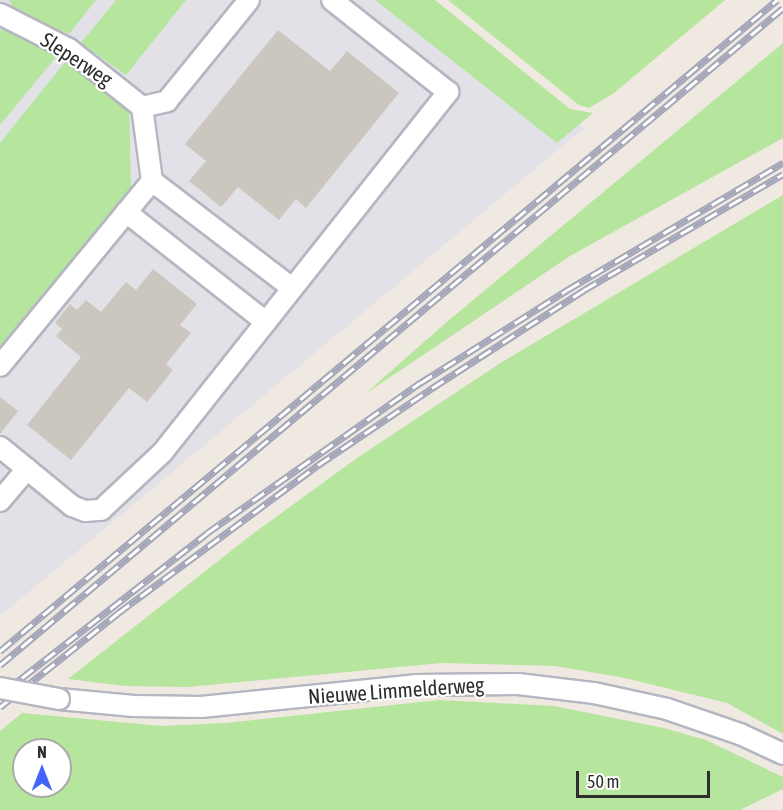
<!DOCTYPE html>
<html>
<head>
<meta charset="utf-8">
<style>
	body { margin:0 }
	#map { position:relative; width:783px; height:810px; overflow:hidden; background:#efe9e1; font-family:"Asap Condensed",sans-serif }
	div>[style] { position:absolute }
	.industrial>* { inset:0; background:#e3e1e8 }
	.green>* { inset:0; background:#b6e59e }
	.building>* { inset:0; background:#cbc7bf }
	.roads { filter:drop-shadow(2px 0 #b4b7c1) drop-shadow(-2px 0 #b4b7c1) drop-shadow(0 2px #b4b7c1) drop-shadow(0 -2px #b4b7c1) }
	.minor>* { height:20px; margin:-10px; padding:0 10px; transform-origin:10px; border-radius:10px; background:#fff }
	.rail>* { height:7px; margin-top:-3.5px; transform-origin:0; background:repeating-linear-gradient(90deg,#fff 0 14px,#a3a6b8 0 28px); box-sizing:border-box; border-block:2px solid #a3a6b8 }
	.bridges { filter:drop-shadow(2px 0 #b4b7c1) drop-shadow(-2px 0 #b4b7c1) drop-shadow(0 2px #b4b7c1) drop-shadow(0 -2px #b4b7c1) }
	.minor-bridge>* { height:20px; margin:-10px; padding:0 10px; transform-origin:10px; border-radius:10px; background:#fff }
	span { translate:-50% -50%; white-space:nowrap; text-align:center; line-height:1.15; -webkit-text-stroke:4.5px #fff; paint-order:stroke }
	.street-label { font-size:21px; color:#2e2e2e }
	.north { position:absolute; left:12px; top:738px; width:60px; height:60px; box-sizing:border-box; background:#fff; border:2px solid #ababab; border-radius:50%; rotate:0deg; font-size:16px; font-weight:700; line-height:24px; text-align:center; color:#2e2e2e }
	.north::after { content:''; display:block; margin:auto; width:21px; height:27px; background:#4264fb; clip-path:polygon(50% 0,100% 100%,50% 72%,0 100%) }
	.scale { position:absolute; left:576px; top:771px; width:134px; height:27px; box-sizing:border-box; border:3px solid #2e2e2e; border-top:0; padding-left:8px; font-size:18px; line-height:21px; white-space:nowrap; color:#2e2e2e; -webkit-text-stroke:4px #fff; paint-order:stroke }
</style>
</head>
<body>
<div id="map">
	<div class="industrial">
		<div style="clip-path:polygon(0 0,418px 0,584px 128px,0 616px)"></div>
	</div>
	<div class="green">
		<div style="clip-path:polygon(9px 0,96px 0,69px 34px,15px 11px)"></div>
		<div style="clip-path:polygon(116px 0,186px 0,126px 75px,81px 43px)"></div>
		<div style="clip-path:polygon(375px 0,435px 0,570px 109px,593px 113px,557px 143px)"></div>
		<div style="clip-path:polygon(448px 0,725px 0,614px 93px,589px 108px,579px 105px)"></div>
		<div style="clip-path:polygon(16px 29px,61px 51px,0 125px,0 30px)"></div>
		<div style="clip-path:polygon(783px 43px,783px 138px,570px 256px,365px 394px,448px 321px)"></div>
		<div style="clip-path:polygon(69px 57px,129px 103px,131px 188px,0 347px,0 143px)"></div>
		<div style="clip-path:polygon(783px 195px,783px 734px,727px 703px,625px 678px,555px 666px,442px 663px,187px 687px,125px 686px,68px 679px,250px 536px,357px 458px,502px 362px)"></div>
		<div style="clip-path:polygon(evenodd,439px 700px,554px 706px,664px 728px,706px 740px,783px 777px,783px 789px,740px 810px,0 810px,0 731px,22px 713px,162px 726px,226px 723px,439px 700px,24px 750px,60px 750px,60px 786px,24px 786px,24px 750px)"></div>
	</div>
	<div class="building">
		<div style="clip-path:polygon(278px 30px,330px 71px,347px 51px,399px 93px,306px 208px,296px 199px,279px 220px,238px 187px,221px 207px,189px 181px,206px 161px,185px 144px)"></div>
		<div style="clip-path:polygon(153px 269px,197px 304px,180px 325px,191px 333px,166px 364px,173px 370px,147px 402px,129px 388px,71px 460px,27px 425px,81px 357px,56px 336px,62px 329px,55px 323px,70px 304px,77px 310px,86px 300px,101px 312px,126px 282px,136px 290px)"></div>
		<div style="clip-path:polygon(0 397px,18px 411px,0 434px)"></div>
	</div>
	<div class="roads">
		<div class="minor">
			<div style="left:0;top:14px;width:77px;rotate:26.9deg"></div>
			<div style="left:69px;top:49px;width:93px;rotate:38.5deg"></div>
			<div style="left:142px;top:107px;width:75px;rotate:82.3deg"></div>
			<div style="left:152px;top:181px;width:239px;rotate:129.4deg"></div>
			<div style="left:142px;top:107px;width:26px;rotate:-13deg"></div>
			<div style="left:167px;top:101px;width:130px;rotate:-50.9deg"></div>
			<div style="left:152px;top:181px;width:176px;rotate:37.4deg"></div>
			<div style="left:126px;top:212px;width:178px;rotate:38.2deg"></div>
			<div style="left:0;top:447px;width:35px;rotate:39deg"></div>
			<div style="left:27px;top:469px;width:42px;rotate:130.2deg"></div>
			<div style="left:27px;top:469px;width:58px;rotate:39.4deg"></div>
			<div style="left:72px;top:506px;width:14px;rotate:21deg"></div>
			<div style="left:85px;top:511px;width:16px;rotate:-4deg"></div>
			<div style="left:101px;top:510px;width:83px;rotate:-43.1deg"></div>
			<div style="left:162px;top:453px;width:461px;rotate:-51.6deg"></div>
			<div style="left:448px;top:92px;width:148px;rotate:-141.6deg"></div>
			<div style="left:59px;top:699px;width:75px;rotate:5.3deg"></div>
			<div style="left:134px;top:706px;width:67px;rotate:0.9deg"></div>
			<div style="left:201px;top:707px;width:216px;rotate:-5.8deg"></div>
			<div style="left:416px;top:685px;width:102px;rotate:-0.6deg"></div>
			<div style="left:518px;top:684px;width:77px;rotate:6.8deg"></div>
			<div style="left:594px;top:693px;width:75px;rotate:12.4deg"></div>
			<div style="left:667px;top:709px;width:77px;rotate:18.9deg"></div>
			<div style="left:740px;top:734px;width:47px;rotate:24.9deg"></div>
		</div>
	</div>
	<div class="rail">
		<div style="left:0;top:651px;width:1014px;rotate:-39.96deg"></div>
		<div style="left:0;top:665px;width:1022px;rotate:-40deg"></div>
		<div style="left:0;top:695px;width:263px;rotate:-38deg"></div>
		<div style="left:207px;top:533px;width:261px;rotate:-35.2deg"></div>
		<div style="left:420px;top:383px;width:174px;rotate:-32.3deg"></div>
		<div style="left:567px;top:290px;width:251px;rotate:-30.5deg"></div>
		<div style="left:0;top:707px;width:151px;rotate:-38.5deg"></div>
		<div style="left:118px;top:613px;width:249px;rotate:-36.5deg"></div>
		<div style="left:318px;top:465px;width:138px;rotate:-34deg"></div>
		<div style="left:432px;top:388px;width:181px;rotate:-32.8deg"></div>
		<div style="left:584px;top:290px;width:230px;rotate:-30.2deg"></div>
	</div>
	<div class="bridges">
		<div class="minor-bridge">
			<div style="left:0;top:688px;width:60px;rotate:10.6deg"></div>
		</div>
	</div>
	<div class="street-label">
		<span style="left:77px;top:59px;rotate:33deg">Sleperweg</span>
		<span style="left:396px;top:690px;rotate:-4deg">Nieuwe Limmelderweg</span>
	</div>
	<div class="north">N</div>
	<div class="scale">50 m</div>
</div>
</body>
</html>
